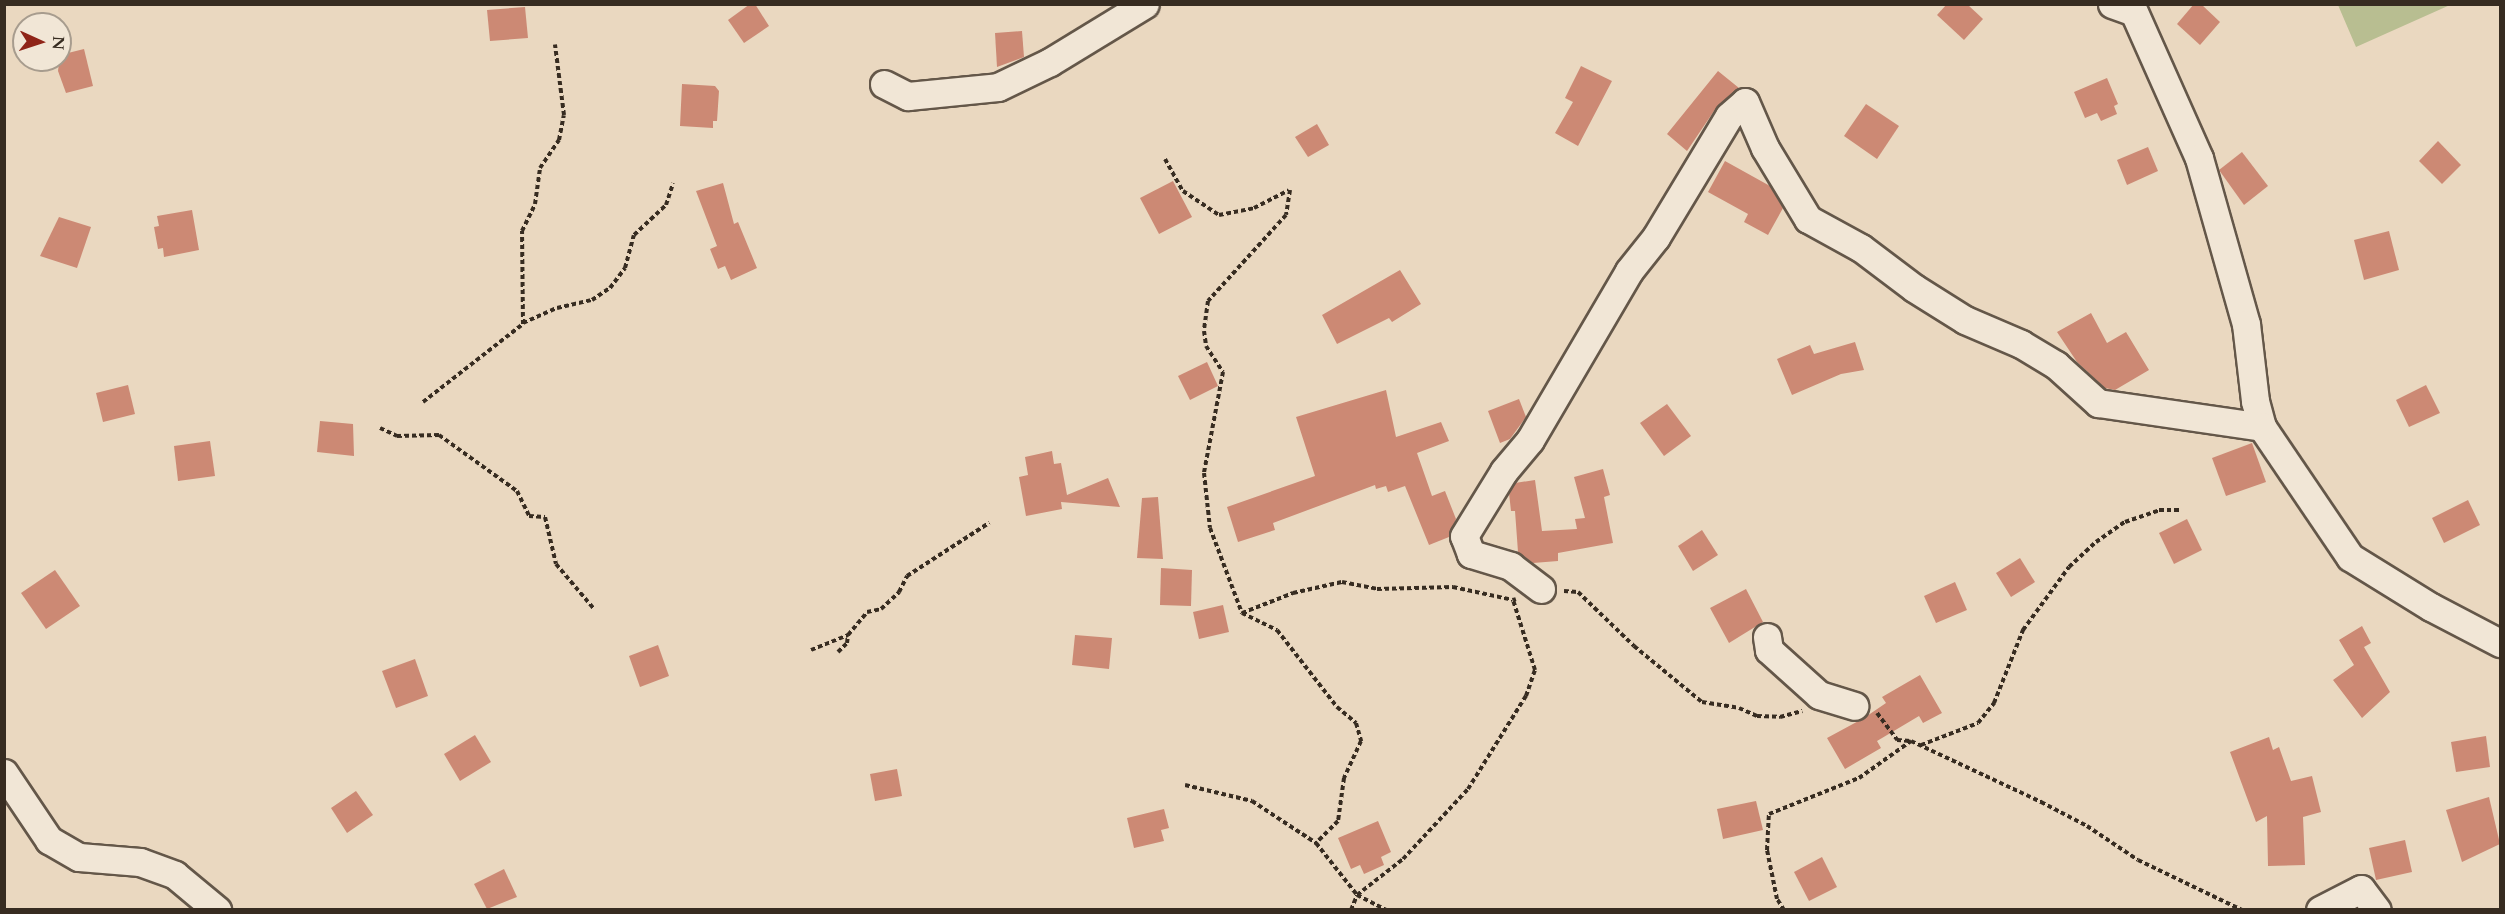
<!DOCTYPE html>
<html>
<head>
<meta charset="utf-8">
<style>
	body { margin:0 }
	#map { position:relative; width:2505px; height:914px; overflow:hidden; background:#ead8c0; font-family:Cardo,serif }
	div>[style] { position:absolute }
	.green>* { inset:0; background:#b8be91 }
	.building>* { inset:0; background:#cc8974 }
	.path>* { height:4px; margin-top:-2px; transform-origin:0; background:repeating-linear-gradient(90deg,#372c21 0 4.5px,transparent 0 7.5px) }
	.roads { filter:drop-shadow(2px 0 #645749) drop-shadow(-2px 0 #645749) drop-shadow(0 2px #645749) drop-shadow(0 -2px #645749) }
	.minor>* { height:27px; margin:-13.5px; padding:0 13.5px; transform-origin:13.5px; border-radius:13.5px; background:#f1e6d6 }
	span { translate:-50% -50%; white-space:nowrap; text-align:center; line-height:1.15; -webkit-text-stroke:5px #f1e6d6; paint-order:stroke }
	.frame { position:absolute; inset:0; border:6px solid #372c21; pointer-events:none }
	.north { position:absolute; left:12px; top:12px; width:60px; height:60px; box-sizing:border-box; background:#f1e6d6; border:2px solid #a79c8e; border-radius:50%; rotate:93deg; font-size:16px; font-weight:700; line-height:24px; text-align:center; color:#372c21 }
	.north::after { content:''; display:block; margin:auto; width:21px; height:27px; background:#8f2418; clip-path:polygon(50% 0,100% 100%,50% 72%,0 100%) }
</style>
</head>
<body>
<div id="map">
	<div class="green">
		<div style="clip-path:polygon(2338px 5px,2337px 5px,2450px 5px,2356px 47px)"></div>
	</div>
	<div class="building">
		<div style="clip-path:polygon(750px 4px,755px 4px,769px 26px,744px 43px,728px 20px)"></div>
		<div style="clip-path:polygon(1947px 4px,1967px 4px,1983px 19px,1964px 40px,1937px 15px)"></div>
		<div style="clip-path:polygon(2194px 4px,2201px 4px,2220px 22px,2200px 45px,2177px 24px)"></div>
		<div style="clip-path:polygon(525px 7px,528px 38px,490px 41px,487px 10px)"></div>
		<div style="clip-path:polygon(1022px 31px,1024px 57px,997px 67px,995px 33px)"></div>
		<div style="clip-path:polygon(84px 49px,93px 86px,66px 93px,58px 71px,60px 55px)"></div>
		<div style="clip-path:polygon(1581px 66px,1612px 81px,1578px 146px,1555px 133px,1573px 102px,1565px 98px)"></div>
		<div style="clip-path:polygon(1718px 71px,1739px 88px,1716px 108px,1687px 151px,1667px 134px)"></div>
		<div style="clip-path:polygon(2107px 78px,2118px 104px,2114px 106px,2117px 114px,2101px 121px,2097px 113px,2085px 118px,2074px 92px)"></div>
		<div style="clip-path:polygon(682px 84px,715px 86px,719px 91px,717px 121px,713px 121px,713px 128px,680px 126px)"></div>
		<div style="clip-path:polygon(1866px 104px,1899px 126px,1877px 159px,1844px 136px)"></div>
		<div style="clip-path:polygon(1317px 124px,1329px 145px,1308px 157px,1295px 137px)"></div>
		<div style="clip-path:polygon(2438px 141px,2461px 165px,2442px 184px,2419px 161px)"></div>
		<div style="clip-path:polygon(2148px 147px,2158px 171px,2127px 185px,2117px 160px)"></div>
		<div style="clip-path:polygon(2242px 152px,2268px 186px,2244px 205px,2219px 170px)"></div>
		<div style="clip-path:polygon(1725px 161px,1770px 186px,1783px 208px,1768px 235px,1744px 222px,1748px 214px,1708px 192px)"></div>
		<div style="clip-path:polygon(1173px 181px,1192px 217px,1159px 234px,1140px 198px)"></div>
		<div style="clip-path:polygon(723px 183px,734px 224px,738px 222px,757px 268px,731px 280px,725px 266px,718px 269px,710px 249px,717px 246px,696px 191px)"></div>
		<div style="clip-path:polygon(192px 210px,199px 250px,164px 257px,163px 248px,158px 249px,154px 227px,159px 226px,157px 216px)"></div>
		<div style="clip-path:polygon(59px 217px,91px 227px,77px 268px,40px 256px)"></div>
		<div style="clip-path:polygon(2389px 231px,2399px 270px,2364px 280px,2354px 240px)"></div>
		<div style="clip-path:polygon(1400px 270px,1421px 304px,1392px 322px,1389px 318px,1337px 344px,1322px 315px)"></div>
		<div style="clip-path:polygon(2091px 313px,2107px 343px,2126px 332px,2149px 370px,2115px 390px,2105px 388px,2077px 362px,2057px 332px)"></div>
		<div style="clip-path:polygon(1855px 342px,1864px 370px,1841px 374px,1792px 395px,1777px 359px,1810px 345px,1814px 354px)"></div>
		<div style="clip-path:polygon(1207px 362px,1218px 386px,1190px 400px,1178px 376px)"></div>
		<div style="clip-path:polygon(128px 385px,135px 414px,103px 422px,96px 393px)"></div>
		<div style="clip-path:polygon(2426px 385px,2440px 413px,2409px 427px,2396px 400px)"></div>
		<div style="clip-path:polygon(1386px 390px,1396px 437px,1441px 422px,1449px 441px,1417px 453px,1432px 496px,1445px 491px,1456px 519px,1449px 537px,1429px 545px,1405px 486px,1388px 492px,1386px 486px,1376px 489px,1375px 485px,1273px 523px,1275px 530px,1238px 542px,1227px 507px,1315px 476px,1296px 417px)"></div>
		<div style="clip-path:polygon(1519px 399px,1526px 417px,1510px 439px,1500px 443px,1488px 411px)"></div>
		<div style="clip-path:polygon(1667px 404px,1691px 436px,1664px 456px,1640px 423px)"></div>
		<div style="clip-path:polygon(320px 421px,353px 424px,354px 456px,317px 452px)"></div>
		<div style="clip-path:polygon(210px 441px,215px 476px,178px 481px,174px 446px)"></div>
		<div style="clip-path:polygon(2252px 443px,2266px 482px,2226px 496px,2212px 458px)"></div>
		<div style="clip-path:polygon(1052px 451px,1054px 464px,1061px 463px,1067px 495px,1108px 478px,1120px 507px,1061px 502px,1062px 509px,1026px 516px,1019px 477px,1028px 475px,1025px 457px)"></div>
		<div style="clip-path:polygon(1603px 469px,1610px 495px,1604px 497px,1613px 543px,1558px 553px,1558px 561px,1533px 563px,1518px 552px,1515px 511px,1511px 511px,1509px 493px,1515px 483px,1535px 480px,1542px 531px,1577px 529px,1575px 519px,1585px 518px,1574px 477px)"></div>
		<div style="clip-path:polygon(1158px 497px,1163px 559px,1137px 558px,1142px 498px)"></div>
		<div style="clip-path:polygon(2468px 500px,2480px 525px,2444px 543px,2432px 518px)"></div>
		<div style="clip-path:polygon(2187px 519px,2202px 550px,2174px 564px,2159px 533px)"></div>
		<div style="clip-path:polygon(1702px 530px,1718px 555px,1693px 571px,1678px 546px)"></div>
		<div style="clip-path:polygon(2020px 558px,2035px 582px,2011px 597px,1996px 573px)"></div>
		<div style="clip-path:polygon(1161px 568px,1192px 570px,1191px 606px,1160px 605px)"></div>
		<div style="clip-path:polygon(55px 570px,80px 606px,46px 629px,21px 593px)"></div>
		<div style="clip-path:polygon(1955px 582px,1967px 610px,1936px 623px,1924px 596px)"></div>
		<div style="clip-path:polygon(1746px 589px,1763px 622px,1729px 643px,1710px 608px)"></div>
		<div style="clip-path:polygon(1223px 605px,1229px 632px,1199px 639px,1193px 612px)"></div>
		<div style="clip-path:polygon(2362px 626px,2371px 643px,2364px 647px,2390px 692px,2362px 718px,2333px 680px,2354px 665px,2339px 640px)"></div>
		<div style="clip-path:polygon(1075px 635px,1112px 638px,1109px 669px,1072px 665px)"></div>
		<div style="clip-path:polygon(658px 645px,669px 676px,640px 687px,629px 656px)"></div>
		<div style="clip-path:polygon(415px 659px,428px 696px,396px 708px,382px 671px)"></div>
		<div style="clip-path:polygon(1920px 675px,1942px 713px,1923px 723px,1919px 716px,1877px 741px,1881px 748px,1845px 769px,1827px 738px,1864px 718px,1886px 703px,1882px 697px)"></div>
		<div style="clip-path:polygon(475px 735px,491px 762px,460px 781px,444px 754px)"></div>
		<div style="clip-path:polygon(2486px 736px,2490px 767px,2456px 772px,2451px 742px)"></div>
		<div style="clip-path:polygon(2269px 737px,2273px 750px,2279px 747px,2291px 781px,2312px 776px,2321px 812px,2303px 817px,2305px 865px,2268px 866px,2267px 816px,2256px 822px,2230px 752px)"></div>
		<div style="clip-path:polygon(897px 769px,902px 796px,875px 801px,870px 774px)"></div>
		<div style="clip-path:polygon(356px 791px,373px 815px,347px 833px,331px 808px)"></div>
		<div style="clip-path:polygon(2489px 797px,2500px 844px,2462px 862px,2446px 810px)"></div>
		<div style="clip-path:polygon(1756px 801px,1763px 830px,1723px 839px,1717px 809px)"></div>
		<div style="clip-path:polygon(1164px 809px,1169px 828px,1161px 830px,1164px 841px,1134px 848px,1127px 818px)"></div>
		<div style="clip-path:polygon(1378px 821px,1391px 852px,1381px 857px,1384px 865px,1364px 874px,1360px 865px,1351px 869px,1338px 838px)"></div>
		<div style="clip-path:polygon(2405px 840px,2412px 872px,2376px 880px,2369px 848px)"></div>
		<div style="clip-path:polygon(1822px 857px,1837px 887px,1809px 901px,1794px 872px)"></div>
		<div style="clip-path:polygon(504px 869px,517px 897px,487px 909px,474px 884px)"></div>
	</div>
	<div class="path">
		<div style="left:1165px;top:159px;width:37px;rotate:61deg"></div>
		<div style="left:1183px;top:191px;width:43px;rotate:33.7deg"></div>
		<div style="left:1219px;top:215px;width:36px;rotate:-11deg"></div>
		<div style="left:1254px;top:208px;width:39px;rotate:-27deg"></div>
		<div style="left:1290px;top:190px;width:25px;rotate:99deg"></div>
		<div style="left:1286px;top:215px;width:116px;rotate:132.2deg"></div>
		<div style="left:1208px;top:301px;width:30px;rotate:98deg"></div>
		<div style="left:1204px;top:331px;width:15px;rotate:82deg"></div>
		<div style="left:1206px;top:346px;width:31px;rotate:57deg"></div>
		<div style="left:1223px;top:372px;width:103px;rotate:100.7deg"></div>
		<div style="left:1204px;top:473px;width:55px;rotate:83.8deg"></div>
		<div style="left:1210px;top:528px;width:91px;rotate:69.4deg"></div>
		<div style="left:1242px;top:613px;width:39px;rotate:26deg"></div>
		<div style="left:1277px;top:630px;width:98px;rotate:52.1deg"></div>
		<div style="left:1337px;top:707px;width:25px;rotate:40deg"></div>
		<div style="left:1356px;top:723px;width:19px;rotate:74deg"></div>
		<div style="left:1361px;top:741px;width:41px;rotate:114.7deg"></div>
		<div style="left:1344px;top:778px;width:43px;rotate:97.9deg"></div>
		<div style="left:1338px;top:821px;width:31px;rotate:135deg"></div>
		<div style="left:523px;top:323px;width:37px;rotate:-24deg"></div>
		<div style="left:557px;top:308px;width:36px;rotate:-13deg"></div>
		<div style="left:592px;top:300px;width:22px;rotate:-34deg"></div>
		<div style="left:610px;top:288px;width:25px;rotate:-53deg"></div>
		<div style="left:625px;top:268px;width:34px;rotate:-75deg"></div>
		<div style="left:634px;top:235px;width:44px;rotate:-43.2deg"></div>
		<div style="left:666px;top:205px;width:23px;rotate:-72deg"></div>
		<div style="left:423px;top:402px;width:127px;rotate:-38deg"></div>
		<div style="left:523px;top:324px;width:93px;rotate:-90.6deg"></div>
		<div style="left:522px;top:231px;width:30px;rotate:-64deg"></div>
		<div style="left:535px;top:204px;width:36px;rotate:-82deg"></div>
		<div style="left:540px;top:168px;width:34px;rotate:-56deg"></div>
		<div style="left:559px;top:140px;width:25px;rotate:-79deg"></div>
		<div style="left:564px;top:115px;width:71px;rotate:-97.3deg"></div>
		<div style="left:380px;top:428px;width:19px;rotate:25deg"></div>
		<div style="left:397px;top:436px;width:42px;rotate:-1.4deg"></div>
		<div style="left:439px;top:435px;width:96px;rotate:35.7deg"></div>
		<div style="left:517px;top:491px;width:28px;rotate:64deg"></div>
		<div style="left:529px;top:516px;width:16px;rotate:4deg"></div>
		<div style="left:545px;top:517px;width:48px;rotate:76.8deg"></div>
		<div style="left:556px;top:564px;width:59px;rotate:49.8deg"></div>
		<div style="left:1564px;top:591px;width:14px;rotate:4deg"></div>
		<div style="left:1578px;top:592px;width:78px;rotate:44deg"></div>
		<div style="left:1634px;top:646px;width:88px;rotate:39.5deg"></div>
		<div style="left:1702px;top:702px;width:37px;rotate:9deg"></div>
		<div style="left:1739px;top:708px;width:20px;rotate:24deg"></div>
		<div style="left:1757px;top:716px;width:23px;rotate:2deg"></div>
		<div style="left:1780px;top:717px;width:23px;rotate:-15deg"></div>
		<div style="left:1242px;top:613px;width:55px;rotate:-21.4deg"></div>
		<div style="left:1293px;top:593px;width:50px;rotate:-12.7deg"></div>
		<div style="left:1342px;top:582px;width:36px;rotate:11deg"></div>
		<div style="left:1377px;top:589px;width:76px;rotate:-1.5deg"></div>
		<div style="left:1453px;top:587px;width:61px;rotate:12.2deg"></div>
		<div style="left:811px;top:650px;width:40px;rotate:-22deg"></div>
		<div style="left:848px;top:635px;width:30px;rotate:-50deg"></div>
		<div style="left:867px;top:612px;width:14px;rotate:-12deg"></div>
		<div style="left:881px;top:609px;width:25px;rotate:-43deg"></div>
		<div style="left:899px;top:592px;width:18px;rotate:-63deg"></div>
		<div style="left:907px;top:576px;width:98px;rotate:-32.9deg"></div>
		<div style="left:838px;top:652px;width:13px;rotate:-45deg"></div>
		<div style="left:847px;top:643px;width:8px;rotate:-83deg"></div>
		<div style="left:1877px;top:713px;width:34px;rotate:53deg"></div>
		<div style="left:1897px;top:740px;width:14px;rotate:4deg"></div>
		<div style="left:1911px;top:741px;width:144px;rotate:25.1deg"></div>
		<div style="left:2041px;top:802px;width:52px;rotate:27.6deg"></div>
		<div style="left:2087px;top:826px;width:61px;rotate:33.7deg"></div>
		<div style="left:2138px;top:860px;width:115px;rotate:25.7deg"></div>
		<div style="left:1921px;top:745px;width:61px;rotate:-21.1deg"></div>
		<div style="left:1978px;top:723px;width:26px;rotate:-51deg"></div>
		<div style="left:1994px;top:703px;width:79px;rotate:-68.3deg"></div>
		<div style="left:2023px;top:630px;width:78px;rotate:-53.9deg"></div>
		<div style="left:2069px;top:567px;width:37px;rotate:-43deg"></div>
		<div style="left:2096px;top:542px;width:35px;rotate:-35deg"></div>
		<div style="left:2125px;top:522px;width:36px;rotate:-19deg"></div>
		<div style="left:2159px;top:510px;width:22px"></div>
		<div style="left:1185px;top:785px;width:69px;rotate:13.4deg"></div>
		<div style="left:1252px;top:801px;width:77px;rotate:33.3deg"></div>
		<div style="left:1316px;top:843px;width:66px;rotate:51.7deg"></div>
		<div style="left:1357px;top:895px;width:34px;rotate:27deg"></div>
		<div style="left:1351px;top:910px;width:16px;rotate:-68deg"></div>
		<div style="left:1357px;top:895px;width:58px;rotate:-38deg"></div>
		<div style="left:1403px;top:859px;width:96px;rotate:-47.1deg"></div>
		<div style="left:1468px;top:789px;width:110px;rotate:-58.1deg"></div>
		<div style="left:1526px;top:696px;width:28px;rotate:-71deg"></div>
		<div style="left:1535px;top:670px;width:73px;rotate:-107.4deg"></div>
		<div style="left:1513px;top:600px;width:3px;rotate:-18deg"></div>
		<div style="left:1784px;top:910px;width:13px;rotate:-122deg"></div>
		<div style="left:1777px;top:899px;width:50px;rotate:-101.5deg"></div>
		<div style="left:1767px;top:850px;width:36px;rotate:-87deg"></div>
		<div style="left:1769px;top:814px;width:97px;rotate:-21.8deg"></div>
		<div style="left:1859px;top:778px;width:64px;rotate:-35.4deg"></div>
	</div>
	<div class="roads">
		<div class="minor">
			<div style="left:2112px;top:4px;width:23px;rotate:20deg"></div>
			<div style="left:2134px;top:12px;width:160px;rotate:66deg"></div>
			<div style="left:2199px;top:158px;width:173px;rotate:74.2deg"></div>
			<div style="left:2246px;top:324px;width:78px;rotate:83.3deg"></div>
			<div style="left:2255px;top:401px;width:27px;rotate:75deg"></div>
			<div style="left:2262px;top:427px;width:157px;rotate:55.9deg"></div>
			<div style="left:2350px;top:557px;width:95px;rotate:31.7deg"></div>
			<div style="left:2431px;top:607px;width:78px;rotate:27.6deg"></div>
			<div style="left:884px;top:84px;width:27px;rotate:27deg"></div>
			<div style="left:908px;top:96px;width:90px;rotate:-5.7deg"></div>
			<div style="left:998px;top:87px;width:58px;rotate:-25.7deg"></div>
			<div style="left:1050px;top:62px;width:111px;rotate:-31.4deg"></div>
			<div style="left:1541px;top:589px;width:38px;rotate:-143deg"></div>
			<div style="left:1511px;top:566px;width:42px;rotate:-163.3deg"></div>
			<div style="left:1471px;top:554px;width:19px;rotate:-111deg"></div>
			<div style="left:1464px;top:536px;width:76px;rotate:-58.4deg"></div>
			<div style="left:1504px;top:471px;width:40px;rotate:-50deg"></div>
			<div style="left:1530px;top:440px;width:196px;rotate:-59.6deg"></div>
			<div style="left:1629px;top:271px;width:43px;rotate:-51.5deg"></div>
			<div style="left:1656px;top:237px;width:141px;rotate:-58.9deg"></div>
			<div style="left:1729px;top:116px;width:21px;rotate:-41deg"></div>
			<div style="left:1745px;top:102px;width:50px;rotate:66.5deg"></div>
			<div style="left:1765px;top:148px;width:83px;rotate:58.8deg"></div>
			<div style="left:1808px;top:219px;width:60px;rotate:28.7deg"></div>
			<div style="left:1861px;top:248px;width:66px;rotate:37deg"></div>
			<div style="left:1914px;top:288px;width:60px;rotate:32.1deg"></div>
			<div style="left:1965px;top:320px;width:61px;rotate:23.2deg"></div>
			<div style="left:2021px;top:344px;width:41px;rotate:31deg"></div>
			<div style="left:2056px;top:365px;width:57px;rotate:42.1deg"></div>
			<div style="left:2098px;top:403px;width:166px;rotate:8.3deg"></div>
			<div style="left:1767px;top:637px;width:13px;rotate:81deg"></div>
			<div style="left:1769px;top:650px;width:67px;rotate:42deg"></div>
			<div style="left:1819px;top:695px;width:37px;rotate:17deg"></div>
			<div style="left:4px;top:773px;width:81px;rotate:56.1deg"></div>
			<div style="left:49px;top:840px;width:34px;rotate:30deg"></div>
			<div style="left:79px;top:857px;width:61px;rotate:4.7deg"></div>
			<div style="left:140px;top:862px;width:37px;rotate:20deg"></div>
			<div style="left:175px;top:875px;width:55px;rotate:39.8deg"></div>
			<div style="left:2320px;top:910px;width:46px;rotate:-27.1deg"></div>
			<div style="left:2361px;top:889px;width:26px;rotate:53deg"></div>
		</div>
	</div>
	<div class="frame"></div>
	<div class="north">N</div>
</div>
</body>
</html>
